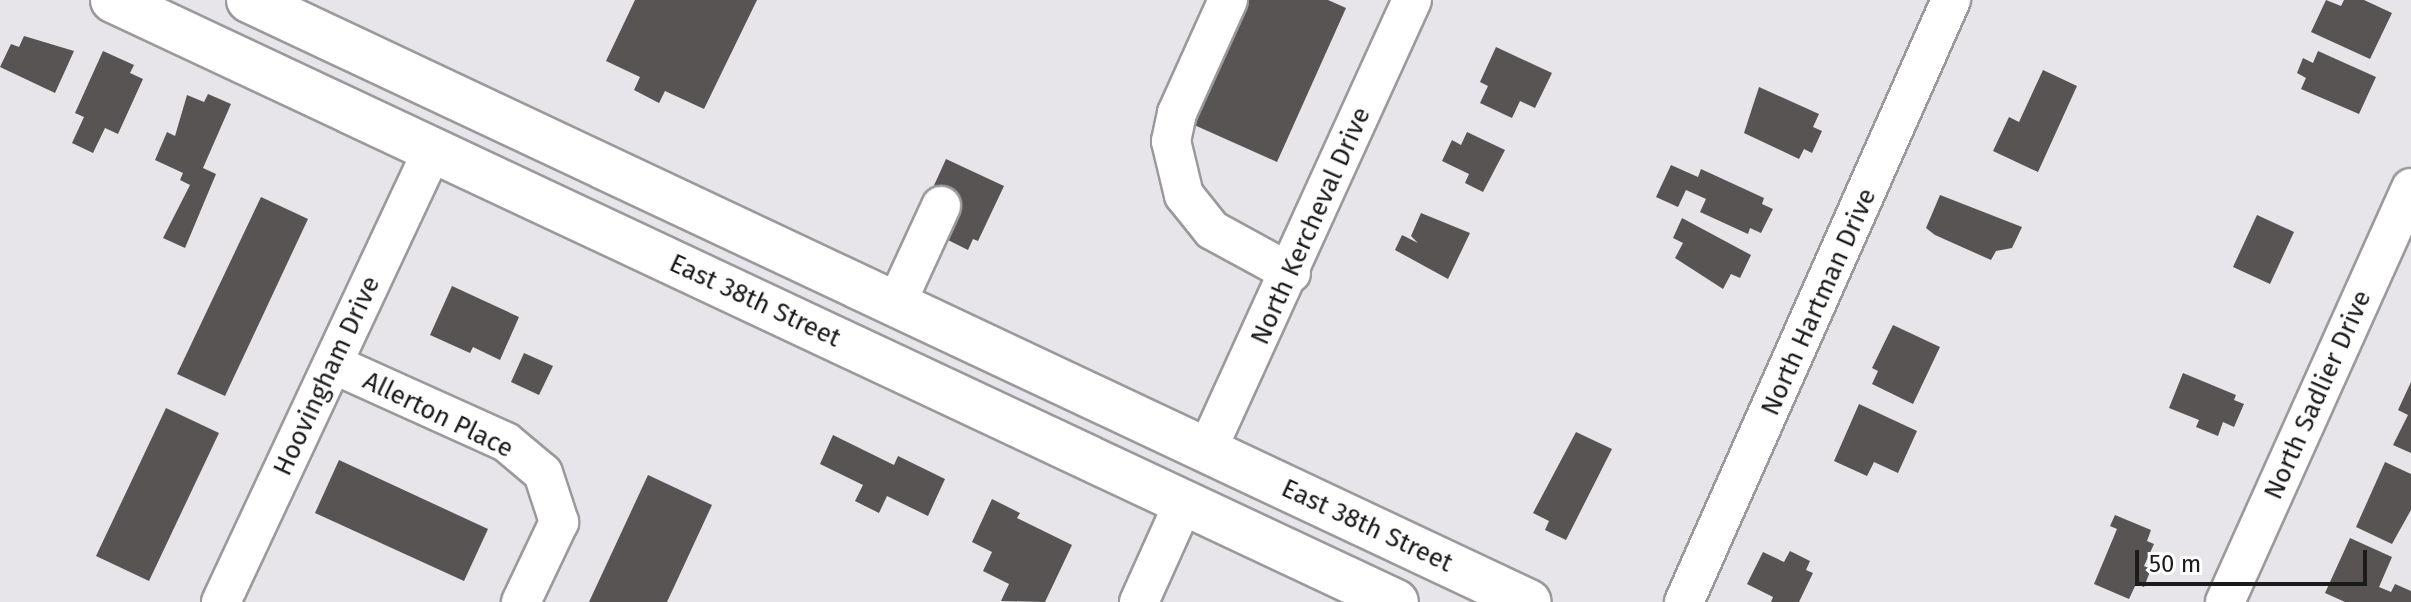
<!DOCTYPE html>
<html>
<head>
<meta charset="utf-8">
<style>
	body { margin:0 }
	#map { position:relative; width:2411px; height:602px; overflow:hidden; background:#e7e5e9; font-family:"Fira Sans",sans-serif }
	div>[style] { position:absolute }
	.building>* { inset:0; background:#575453 }
	.roads { filter:drop-shadow(2px 0 #9b999c) drop-shadow(-2px 0 #9b999c) drop-shadow(0 2px #9b999c) drop-shadow(0 -2px #9b999c) }
	.minor>* { height:38px; margin:-19px; padding:0 19px; transform-origin:19px; border-radius:19px; background:#fff }
	.major>* { height:44px; margin:-22px; padding:0 22px; transform-origin:22px; border-radius:22px; background:#fff }
	span { translate:-50% -50%; white-space:nowrap; text-align:center; line-height:1.15; -webkit-text-stroke:8px #fff; paint-order:stroke }
	.street-label { font-size:26px; color:#1b1b1c }
	.scale { position:absolute; left:2135px; top:550px; width:232px; height:36px; box-sizing:border-box; border:4px solid #1b1b1c; border-top:0; padding-left:10px; font-size:24px; line-height:28px; white-space:nowrap; color:#1b1b1c; -webkit-text-stroke:6px #fff; paint-order:stroke }
</style>
</head>
<body>
<div id="map">
	<div class="building">
		<div style="clip-path:polygon(635px 0,757px 0,704px 109px,665px 91px,659px 103px,634px 90px,640px 77px,606px 61px)"></div>
		<div style="clip-path:polygon(1247px 0,1328px 0,1346px 8px,1277px 162px,1192px 124px)"></div>
		<div style="clip-path:polygon(2326px 0,2341px 6px,2344px 0,2364px 0,2392px 13px,2370px 59px,2311px 32px)"></div>
		<div style="clip-path:polygon(24px 36px,74px 51px,55px 93px,0 67px,11px 44px,19px 47px)"></div>
		<div style="clip-path:polygon(1496px 47px,1552px 73px,1535px 108px,1520px 101px,1512px 118px,1480px 103px,1488px 86px,1480px 82px)"></div>
		<div style="clip-path:polygon(103px 51px,134px 65px,130px 73px,143px 79px,118px 134px,105px 128px,93px 153px,72px 143px,84px 117px,75px 113px)"></div>
		<div style="clip-path:polygon(2318px 51px,2376px 77px,2359px 114px,2301px 89px,2306px 78px,2297px 73px,2303px 58px,2313px 63px)"></div>
		<div style="clip-path:polygon(2043px 70px,2077px 86px,2038px 172px,1993px 151px,2009px 117px,2019px 122px)"></div>
		<div style="clip-path:polygon(1759px 87px,1819px 114px,1813px 127px,1822px 131px,1812px 153px,1804px 149px,1799px 159px,1744px 133px)"></div>
		<div style="clip-path:polygon(208px 94px,231px 104px,203px 168px,216px 174px,185px 248px,163px 238px,190px 185px,180px 180px,183px 173px,155px 160px,167px 132px,175px 136px,187px 95px,204px 102px)"></div>
		<div style="clip-path:polygon(1467px 132px,1505px 150px,1483px 192px,1465px 183px,1469px 174px,1442px 161px,1452px 140px,1461px 145px)"></div>
		<div style="clip-path:polygon(946px 159px,1004px 186px,978px 241px,973px 239px,968px 250px,946px 239px,931px 192px)"></div>
		<div style="clip-path:polygon(1671px 165px,1698px 177px,1701px 169px,1764px 198px,1762px 204px,1773px 209px,1761px 233px,1750px 228px,1748px 234px,1700px 212px,1706px 199px,1686px 190px,1678px 207px,1656px 197px)"></div>
		<div style="clip-path:polygon(1940px 195px,2022px 227px,2012px 248px,1996px 251px,1991px 260px,1935px 235px,1926px 228px)"></div>
		<div style="clip-path:polygon(261px 197px,308px 219px,225px 396px,177px 374px)"></div>
		<div style="clip-path:polygon(1421px 213px,1470px 233px,1448px 279px,1395px 250px,1402px 235px,1418px 243px,1411px 236px)"></div>
		<div style="clip-path:polygon(2257px 215px,2294px 232px,2270px 284px,2233px 267px)"></div>
		<div style="clip-path:polygon(1682px 218px,1751px 255px,1740px 278px,1731px 274px,1723px 289px,1675px 258px,1683px 243px,1673px 238px)"></div>
		<div style="clip-path:polygon(452px 286px,519px 317px,500px 360px,473px 347px,470px 353px,430px 335px)"></div>
		<div style="clip-path:polygon(1893px 325px,1940px 347px,1913px 404px,1872px 384px,1878px 371px,1872px 368px)"></div>
		<div style="clip-path:polygon(524px 353px,553px 366px,539px 395px,511px 382px)"></div>
		<div style="clip-path:polygon(2183px 373px,2236px 395px,2234px 400px,2244px 404px,2234px 427px,2223px 422px,2218px 436px,2196px 427px,2199px 420px,2169px 408px)"></div>
		<div style="clip-path:polygon(2411px 382px,2411px 453px,2393px 445px,2408px 415px,2398px 410px)"></div>
		<div style="clip-path:polygon(1859px 404px,1917px 431px,1898px 473px,1874px 462px,1867px 476px,1834px 461px)"></div>
		<div style="clip-path:polygon(166px 408px,219px 433px,149px 581px,96px 556px)"></div>
		<div style="clip-path:polygon(1576px 432px,1612px 449px,1566px 540px,1545px 530px,1549px 521px,1533px 513px)"></div>
		<div style="clip-path:polygon(833px 435px,894px 465px,898px 456px,945px 479px,928px 516px,887px 496px,879px 513px,855px 501px,863px 485px,820px 464px)"></div>
		<div style="clip-path:polygon(339px 460px,488px 529px,464px 581px,315px 513px)"></div>
		<div style="clip-path:polygon(2385px 462px,2411px 474px,2411px 510px,2392px 544px,2356px 527px)"></div>
		<div style="clip-path:polygon(648px 475px,712px 505px,667px 602px,589px 602px)"></div>
		<div style="clip-path:polygon(992px 499px,1020px 513px,1017px 518px,1072px 545px,1045px 602px,1001px 601px,1009px 584px,983px 571px,992px 552px,972px 542px)"></div>
		<div style="clip-path:polygon(2115px 515px,2151px 530px,2147px 541px,2154px 544px,2144px 566px,2151px 569px,2144px 587px,2136px 584px,2129px 599px,2094px 584px,2117px 529px,2110px 526px)"></div>
		<div style="clip-path:polygon(2350px 538px,2392px 557px,2379px 587px,2391px 592px,2395px 584px,2411px 591px,2411px 602px,2345px 602px,2325px 593px)"></div>
		<div style="clip-path:polygon(1790px 551px,1810px 561px,1806px 570px,1813px 573px,1799px 602px,1771px 602px,1773px 597px,1747px 584px,1763px 552px,1784px 562px)"></div>
	</div>
	<div class="roads">
		<div class="minor">
			<div style="left:1228px;top:0;width:124px;rotate:114.3deg"></div>
			<div style="left:1177px;top:113px;width:29px;rotate:102deg"></div>
			<div style="left:1171px;top:141px;width:56px;rotate:76.5deg"></div>
			<div style="left:1184px;top:195px;width:45px;rotate:51.3deg"></div>
			<div style="left:1212px;top:230px;width:90px;rotate:28.6deg"></div>
			<div style="left:896px;top:304px;width:108px;rotate:-65.3deg"></div>
			<div style="left:333px;top:364px;width:190px;rotate:24.3deg"></div>
			<div style="left:506px;top:442px;width:48px;rotate:40deg"></div>
			<div style="left:543px;top:473px;width:52px;rotate:71.9deg"></div>
			<div style="left:559px;top:522px;width:89px;rotate:115.4deg"></div>
			<div style="left:1207px;top:450px;width:494px;rotate:-65.5deg"></div>
			<div style="left:221px;top:602px;width:500px;rotate:-64.92deg"></div>
			<div style="left:1139px;top:602px;width:110px;rotate:-65.8deg"></div>
			<div style="left:1684px;top:602px;width:659px;rotate:-66.08deg"></div>
			<div style="left:2225px;top:602px;width:454px;rotate:-65.8deg"></div>
		</div>
		<div class="major">
			<div style="left:113px;top:0;width:1417px;rotate:25.14deg"></div>
			<div style="left:249px;top:0;width:1414px;rotate:25.19deg"></div>
		</div>
	</div>
	<div class="street-label">
		<span style="left:1311px;top:226px;rotate:-66deg">North Kercheval Drive</span>
		<span style="left:755px;top:301px;rotate:25deg">East 38th Street</span>
		<span style="left:1819px;top:302px;rotate:-66deg">North Hartman Drive</span>
		<span style="left:327px;top:376px;rotate:-65deg">Hoovingham Drive</span>
		<span style="left:2318px;top:395px;rotate:-66deg">North Sadlier Drive</span>
		<span style="left:438px;top:415px;rotate:26deg">Allerton Place</span>
		<span style="left:1367px;top:526px;rotate:25deg">East 38th Street</span>
	</div>
	<div class="scale">50 m</div>
</div>
</body>
</html>
